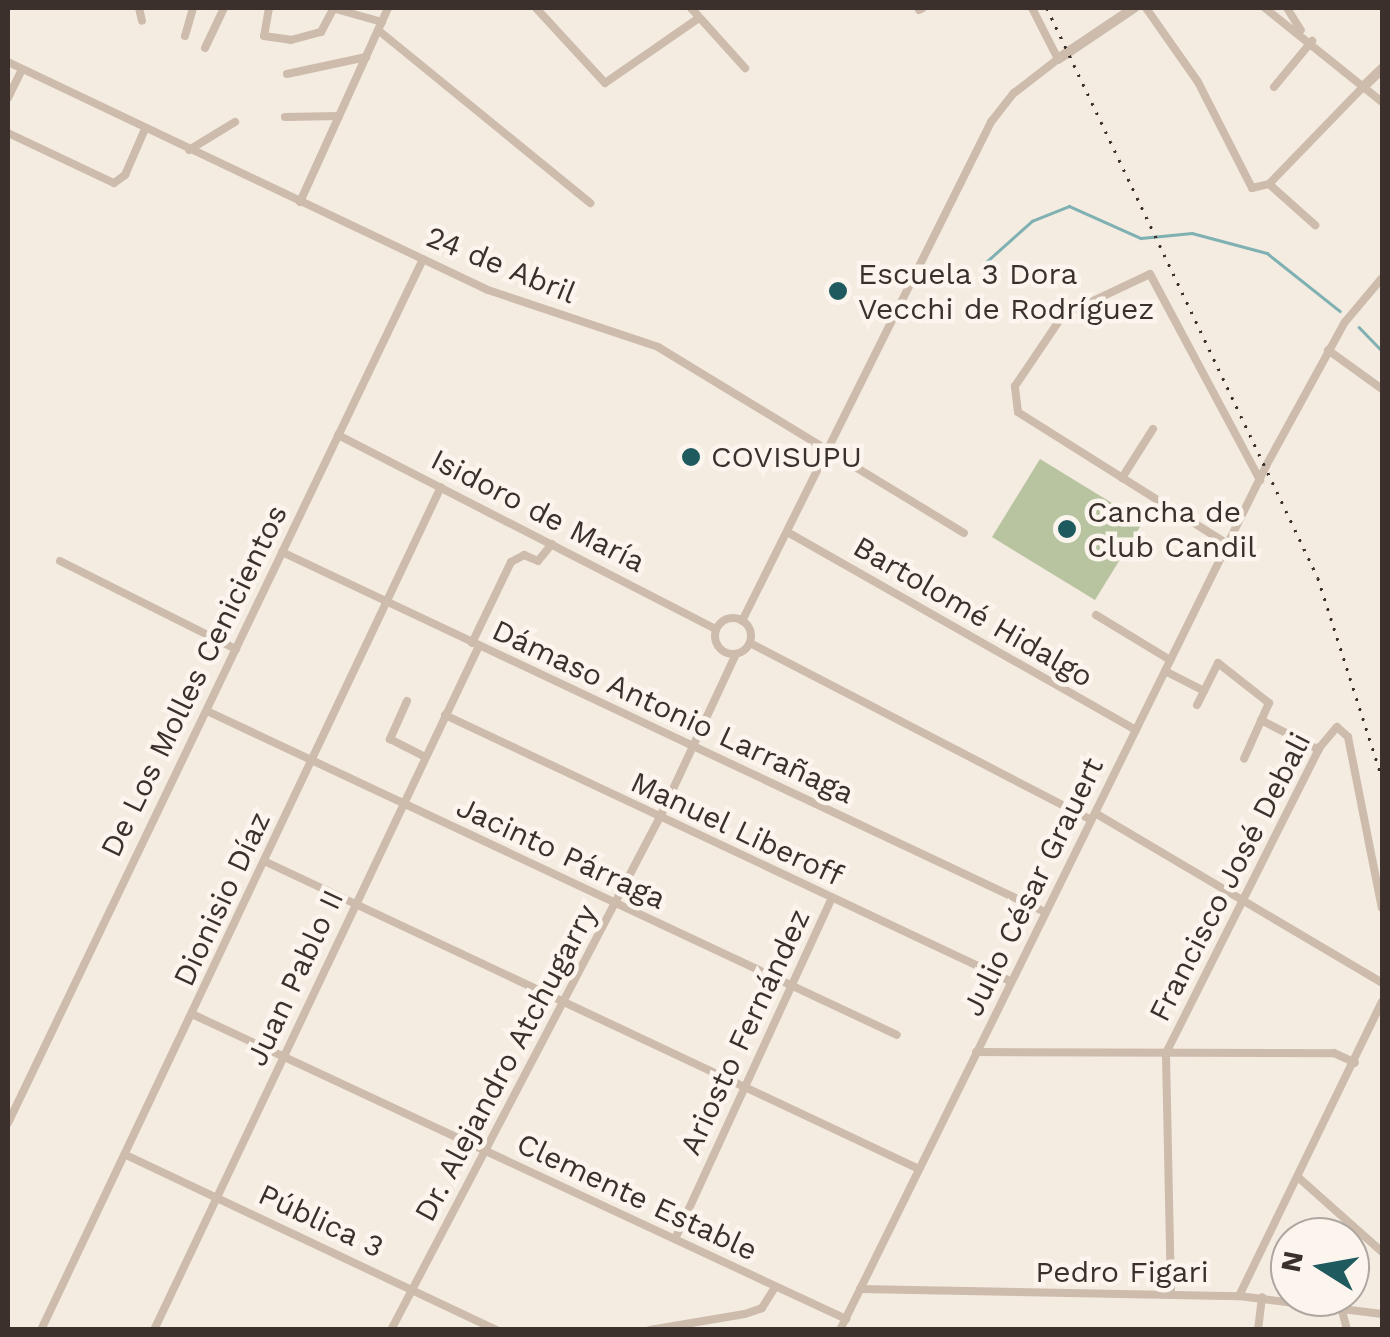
<!DOCTYPE html>
<html>
<head>
<meta charset="utf-8">
<style>
	body { margin:0 }
	#map { position:relative; width:1390px; height:1337px; overflow:hidden; background:#f4ebe1; font-family:"Work Sans",sans-serif }
	div>[style] { position:absolute }
	.green>* { inset:0; background:#b8c4a0 }
	.stream>* { height:2.5px; margin:-1.25px; padding:0 1.25px; transform-origin:1.25px; border-radius:1.25px; background:#7fb0b2 }
	.minor>* { height:8px; margin:-4px; padding:0 4px; transform-origin:4px; border-radius:4px; background:#cdbbac }
	.minor>.ring { margin:-4px; padding:0; box-sizing:content-box; background:none; border:8px solid #cdbbac; border-radius:50% }
	.tertiary>* { height:10px; margin:-5px; padding:0 5px; transform-origin:5px; border-radius:5px; background:#cdbbac }
	.rail>* { height:2.5px; margin-top:-1.25px; transform-origin:0; background:repeating-linear-gradient(90deg,#3b302b 0 2.5px,transparent 0 10.5px) }
	.dots>* { width:28px; height:28px; translate:-50% -50%; box-sizing:border-box; border:5px solid #fbf5ee; border-radius:50% }
	span { translate:-50% -50%; white-space:nowrap; text-align:center; line-height:1.15; -webkit-text-stroke:9px #fbf5ee; paint-order:stroke }
	.street-label { font-size:30px; color:#3b302b }
	.poi-label { font-size:30px; color:#3b302b }
	.left { translate:0 -50%; text-align:left }
	.frame { position:absolute; inset:0; border:10px solid #3b302b; pointer-events:none }
	.north { position:absolute; left:1270px; top:1217px; width:100px; height:100px; box-sizing:border-box; background:#fbf5ee; border:2px solid #aea6a0; border-radius:50%; rotate:281deg; font-size:28px; font-weight:700; line-height:40px; text-align:center; color:#3b302b }
	.north::after { content:''; display:block; margin:auto; width:35px; height:45px; background:#1f5a5e; clip-path:polygon(50% 0,100% 100%,50% 72%,0 100%) }
</style>
</head>
<body>
<div id="map">
	<div class="green">
		<div style="clip-path:polygon(1040px 459px,1143px 522px,1095px 600px,992px 537px)"></div>
	</div>
	<div class="stream">
		<div style="left:985px;top:263px;width:63px;rotate:-41.8deg"></div>
		<div style="left:1032px;top:221px;width:40px;rotate:-22deg"></div>
		<div style="left:1069px;top:206px;width:79px;rotate:24deg"></div>
		<div style="left:1141px;top:238px;width:51px;rotate:-5.6deg"></div>
		<div style="left:1192px;top:233px;width:78px;rotate:14.9deg"></div>
		<div style="left:1267px;top:253px;width:93px;rotate:38.5deg"></div>
		<div style="left:1359px;top:327px;width:33px;rotate:46deg"></div>
	</div>
	<div class="minor">
		<div style="left:139px;top:8px;width:13px;rotate:77deg"></div>
		<div style="left:269px;top:8px;width:28px;rotate:100deg"></div>
		<div style="left:264px;top:36px;width:27px;rotate:8deg"></div>
		<div style="left:291px;top:40px;width:31px;rotate:-15deg"></div>
		<div style="left:321px;top:32px;width:27px;rotate:-62deg"></div>
		<div style="left:332px;top:8px;width:52px;rotate:15.6deg"></div>
		<div style="left:536px;top:8px;width:102px;rotate:47.4deg"></div>
		<div style="left:605px;top:83px;width:114px;rotate:-34.7deg"></div>
		<div style="left:691px;top:8px;width:81px;rotate:48deg"></div>
		<div style="left:1146px;top:8px;width:90px;rotate:54.9deg"></div>
		<div style="left:1198px;top:82px;width:119px;rotate:63deg"></div>
		<div style="left:1252px;top:188px;width:17px;rotate:-13deg"></div>
		<div style="left:1269px;top:184px;width:134px;rotate:-45.9deg"></div>
		<div style="left:1265px;top:8px;width:150px;rotate:38.8deg"></div>
		<div style="left:1287px;top:8px;width:26px;rotate:58deg"></div>
		<div style="left:919px;top:10px;width:4px;rotate:-27deg"></div>
		<div style="left:378px;top:30px;width:274px;rotate:39.2deg"></div>
		<div style="left:185px;top:36px;width:29px;rotate:-74deg"></div>
		<div style="left:205px;top:48px;width:44px;rotate:-64.6deg"></div>
		<div style="left:8px;top:62px;width:531px;rotate:25.41deg"></div>
		<div style="left:488px;top:290px;width:179px;rotate:18.5deg"></div>
		<div style="left:658px;top:347px;width:358px;rotate:31.3deg"></div>
		<div style="left:287px;top:74px;width:81px;rotate:-12.1deg"></div>
		<div style="left:1274px;top:87px;width:60px;rotate:-50.4deg"></div>
		<div style="left:8px;top:98px;width:32px;rotate:-64deg"></div>
		<div style="left:285px;top:117px;width:54px;rotate:-1.1deg"></div>
		<div style="left:8px;top:133px;width:117px;rotate:25.3deg"></div>
		<div style="left:114px;top:183px;width:14px;rotate:-36deg"></div>
		<div style="left:125px;top:175px;width:50px;rotate:-66.5deg"></div>
		<div style="left:189px;top:150px;width:54px;rotate:-31.3deg"></div>
		<div style="left:1269px;top:184px;width:62px;rotate:41.7deg"></div>
		<div style="left:300px;top:202px;width:213px;rotate:-65.6deg"></div>
		<div style="left:1328px;top:350px;width:67px;rotate:35.8deg"></div>
		<div style="left:338px;top:435px;width:425px;rotate:27.2deg"></div>
		<div style="left:1122px;top:478px;width:58px;rotate:-57.7deg"></div>
		<div style="left:789px;top:533px;width:399px;rotate:29.6deg"></div>
		<div style="left:1229px;top:545px;width:249px;rotate:-147.8deg"></div>
		<div style="left:1018px;top:412px;width:26px;rotate:-97deg"></div>
		<div style="left:1015px;top:386px;width:86px;rotate:-55.9deg"></div>
		<div style="left:1063px;top:315px;width:96px;rotate:-25.2deg"></div>
		<div style="left:1150px;top:274px;width:234px;rotate:61.9deg"></div>
		<div style="left:282px;top:552px;width:844px;rotate:25.26deg"></div>
		<div style="left:60px;top:561px;width:197px;rotate:26.6deg"></div>
		<div style="left:1096px;top:615px;width:87px;rotate:31.3deg"></div>
		<div class="ring" style="left:715px;top:618px;width:28px;height:28px"></div>
		<div style="left:742px;top:621px;width:558px;rotate:-63.48deg"></div>
		<div style="left:991px;top:122px;width:37px;rotate:-52deg"></div>
		<div style="left:1014px;top:93px;width:56px;rotate:-37.7deg"></div>
		<div style="left:1058px;top:59px;width:57px;rotate:-117deg"></div>
		<div style="left:472px;top:643px;width:90px;rotate:-64.3deg"></div>
		<div style="left:511px;top:562px;width:15px;rotate:-28deg"></div>
		<div style="left:524px;top:555px;width:15px;rotate:23deg"></div>
		<div style="left:538px;top:561px;width:22px;rotate:-51deg"></div>
		<div style="left:750px;top:643px;width:384px;rotate:27.4deg"></div>
		<div style="left:1165px;top:671px;width:44px;rotate:27.1deg"></div>
		<div style="left:407px;top:701px;width:42px;rotate:114.1deg"></div>
		<div style="left:390px;top:739px;width:39px;rotate:27deg"></div>
		<div style="left:1197px;top:705px;width:47px;rotate:-63.4deg"></div>
		<div style="left:1218px;top:663px;width:65px;rotate:38.1deg"></div>
		<div style="left:1269px;top:703px;width:61px;rotate:114.1deg"></div>
		<div style="left:207px;top:711px;width:762px;rotate:25.15deg"></div>
		<div style="left:445px;top:715px;width:624px;rotate:25.21deg"></div>
		<div style="left:1261px;top:720px;width:65px;rotate:27.3deg"></div>
		<div style="left:1095px;top:813px;width:334px;rotate:30.6deg"></div>
		<div style="left:264px;top:861px;width:724px;rotate:25.18deg"></div>
		<div style="left:192px;top:1014px;width:722px;rotate:25deg"></div>
		<div style="left:976px;top:1052px;width:358px;rotate:0.2deg"></div>
		<div style="left:1334px;top:1053px;width:23px;rotate:25deg"></div>
		<div style="left:8px;top:1123px;width:958px;rotate:-64.34deg"></div>
		<div style="left:126px;top:1155px;width:410px;rotate:25.3deg"></div>
		<div style="left:1299px;top:1178px;width:111px;rotate:41.7deg"></div>
		<div style="left:675px;top:1239px;width:375px;rotate:-65.3deg"></div>
		<div style="left:860px;top:1289px;width:379px;rotate:1.1deg"></div>
		<div style="left:1239px;top:1296px;width:144px;rotate:7.2deg"></div>
		<div style="left:1171px;top:1294px;width:241px;rotate:-91.2deg"></div>
		<div style="left:1166px;top:1053px;width:343px;rotate:-63.3deg"></div>
		<div style="left:1320px;top:747px;width:26px;rotate:-50deg"></div>
		<div style="left:1337px;top:727px;width:15px;rotate:42deg"></div>
		<div style="left:1348px;top:737px;width:174px;rotate:78.8deg"></div>
		<div style="left:1239px;top:1296px;width:327px;rotate:-64.1deg"></div>
		<div style="left:1341px;top:1307px;width:24px;rotate:75deg"></div>
		<div style="left:41px;top:1330px;width:933px;rotate:-64.62deg"></div>
		<div style="left:154px;top:1330px;width:757px;rotate:-64.59deg"></div>
		<div style="left:391px;top:1330px;width:579px;rotate:-62.33deg"></div>
		<div style="left:660px;top:817px;width:180px;rotate:-65deg"></div>
		<div style="left:650px;top:1330px;width:96px;rotate:-9.6deg"></div>
		<div style="left:745px;top:1314px;width:18px;rotate:-19deg"></div>
		<div style="left:762px;top:1308px;width:25px;rotate:-58deg"></div>
		<div style="left:840px;top:1330px;width:963px;rotate:-63.75deg"></div>
		<div style="left:1266px;top:466px;width:164px;rotate:-61.3deg"></div>
		<div style="left:1345px;top:322px;width:57px;rotate:-49.9deg"></div>
		<div style="left:1258px;top:1330px;width:33px;rotate:-83deg"></div>
	</div>
	<div class="tertiary">
		<div style="left:1058px;top:59px;width:92px;rotate:-33.9deg"></div>
		<div style="left:1362px;top:88px;width:28px;rotate:-44deg"></div>
	</div>
	<div class="rail">
		<div style="left:1047px;top:8px;width:631px;rotate:64.57deg"></div>
		<div style="left:1318px;top:578px;width:209px;rotate:72.2deg"></div>
	</div>
	<div class="dots">
		<div style="left:838px;top:291px;background:#1f5a5e"></div>
		<div style="left:691px;top:457px;background:#1f5a5e"></div>
		<div style="left:1067px;top:529px;background:#1f5a5e"></div>
	</div>
	<div class="street-label">
		<span style="left:501px;top:265px;rotate:22deg">24 de Abril</span>
		<span style="left:538px;top:511px;rotate:27deg">Isidoro de María</span>
		<span style="left:973px;top:612px;rotate:30deg">Bartolomé Hidalgo</span>
		<span style="left:194px;top:681px;rotate:-64deg">De Los Molles Cenicientos</span>
		<span style="left:673px;top:712px;rotate:25deg">Dámaso Antonio Larrañaga</span>
		<span style="left:737px;top:829px;rotate:25deg">Manuel Liberoff</span>
		<span style="left:561px;top:853px;rotate:25deg">Jacinto Párraga</span>
		<span style="left:1230px;top:877px;rotate:-63deg">Francisco José Debali</span>
		<span style="left:1033px;top:887px;rotate:-64deg">Julio César Grauert</span>
		<span style="left:222px;top:899px;rotate:-65deg">Dionisio Díaz</span>
		<span style="left:295px;top:978px;rotate:-65deg">Juan Pablo II</span>
		<span style="left:745px;top:1032px;rotate:-65deg">Ariosto Fernández</span>
		<span style="left:506px;top:1063px;rotate:-62deg">Dr. Alejandro Atchugarry</span>
		<span style="left:637px;top:1197px;rotate:25deg">Clemente Estable</span>
		<span style="left:321px;top:1221px;rotate:25deg">Pública 3</span>
		<span style="left:1122px;top:1272px">Pedro Figari</span>
	</div>
	<div class="poi-label">
		<span class="left" style="left:858px;top:291px">Escuela 3 Dora<br>Vecchi de Rodríguez</span>
		<span class="left" style="left:711px;top:457px">COVISUPU</span>
		<span class="left" style="left:1087px;top:529px">Cancha de<br>Club Candil</span>
	</div>
	<div class="frame"></div>
	<div class="north">N</div>
</div>
</body>
</html>
